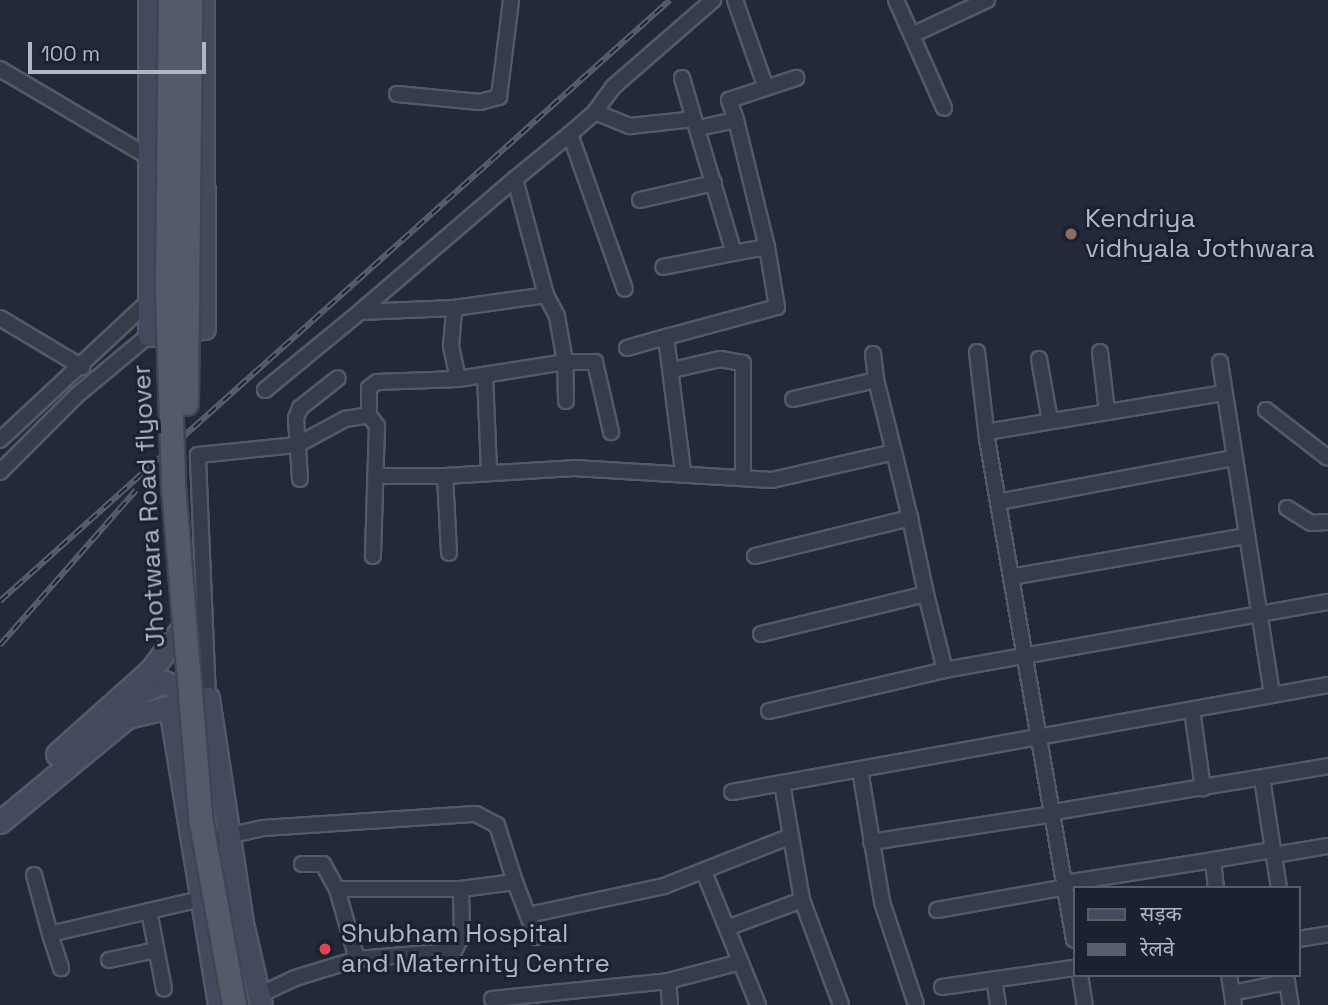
<!DOCTYPE html>
<html>
<head>
<meta charset="utf-8">
<style>
	body { margin:0 }
	#map { position:relative; width:1328px; height:1005px; overflow:hidden; background:#222939; font-family:"Space Grotesk","Noto Sans Devanagari",sans-serif }
	div>[style] { position:absolute }
	.roads { filter:drop-shadow(2px 0 #535967) drop-shadow(-2px 0 #535967) drop-shadow(0 2px #535967) drop-shadow(0 -2px #535967) }
	.street>* { height:14px; margin:-7px; padding:0 7px; transform-origin:7px; border-radius:7px; background:#353c4a }
	.secondary>* { height:21px; margin:-10.5px; padding:0 10.5px; transform-origin:10.5px; border-radius:10.5px; background:#434a5d }
	.rail>* { height:6px; margin-top:-3px; transform-origin:0; background:repeating-linear-gradient(90deg,#1b212e 0 10px,#575f71 0 20px); box-sizing:border-box; border-block:2px solid #575f71 }
	.bridges { filter:drop-shadow(2px 0 #3f4553) drop-shadow(-2px 0 #3f4553) drop-shadow(0 2px #3f4553) drop-shadow(0 -2px #3f4553) }
	.primary-bridge>* { height:23px; margin:-11.5px; padding:0 11.5px; transform-origin:11.5px; border-radius:11.5px; background:#535a6a }
	.dots>* { width:19px; height:19px; translate:-50% -50%; box-sizing:border-box; border:4px solid #1b212e; border-radius:50% }
	span { translate:-50% -50%; white-space:nowrap; text-align:center; line-height:1.15; -webkit-text-stroke:6px #1b212e; paint-order:stroke }
	.poi-label { font-size:26px; color:#b0b6c6 }
	.left { translate:0 -50%; text-align:left }
	.street-label { font-size:26px; color:#b0b6c6 }
	.legend { position:absolute; left:1073px; top:886px; width:228px; height:91px; box-sizing:border-box; background:#1b212e; border:2px solid #575d6b; margin:0; padding:9px 12px; list-style:none; font-size:21px; color:#b0b6c6 }
	.legend li { display:flex; align-items:center; gap:14px; height:35px }
	.legend b { width:35px; border:2px solid #575d6b }
	.scale { position:absolute; left:28px; top:42px; width:178px; height:32px; box-sizing:border-box; border:4px solid #b0b6c6; border-top:0; padding-left:9px; font-size:21px; line-height:24px; white-space:nowrap; color:#b0b6c6; -webkit-text-stroke:5px #1b212e; paint-order:stroke }
</style>
</head>
<body>
<div id="map">
	<div class="roads">
		<div class="street">
			<div style="left:735px;top:0;width:93px;rotate:70.6deg"></div>
			<div style="left:896px;top:0;width:118px;rotate:66deg"></div>
			<div style="left:912px;top:35px;width:83px;rotate:-25deg"></div>
			<div style="left:0;top:69px;width:173px;rotate:30.6deg"></div>
			<div style="left:682px;top:78px;width:43px;rotate:73.7deg"></div>
			<div style="left:397px;top:94px;width:83px;rotate:5.5deg"></div>
			<div style="left:480px;top:102px;width:20px;rotate:-15deg"></div>
			<div style="left:499px;top:97px;width:98px;rotate:-82.9deg"></div>
			<div style="left:595px;top:112px;width:31px;rotate:-54deg"></div>
			<div style="left:613px;top:87px;width:133px;rotate:-41deg"></div>
			<div style="left:736px;top:120px;width:21px;rotate:-109deg"></div>
			<div style="left:729px;top:100px;width:71px;rotate:-18.2deg"></div>
			<div style="left:698px;top:128px;width:39px;rotate:-12deg"></div>
			<div style="left:736px;top:120px;width:131px;rotate:76.3deg"></div>
			<div style="left:570px;top:134px;width:33px;rotate:-41deg"></div>
			<div style="left:595px;top:112px;width:38px;rotate:22deg"></div>
			<div style="left:630px;top:126px;width:64px;rotate:-6.2deg"></div>
			<div style="left:694px;top:119px;width:140px;rotate:73.4deg"></div>
			<div style="left:734px;top:253px;width:72px;rotate:168.8deg"></div>
			<div style="left:640px;top:200px;width:76px;rotate:-12.9deg"></div>
			<div style="left:362px;top:310px;width:201px;rotate:-40.6deg"></div>
			<div style="left:0;top:318px;width:96px;rotate:30.9deg"></div>
			<div style="left:666px;top:337px;width:115px;rotate:-15.1deg"></div>
			<div style="left:777px;top:307px;width:61px;rotate:-99.5deg"></div>
			<div style="left:767px;top:247px;width:34px;rotate:170deg"></div>
			<div style="left:627px;top:348px;width:41px;rotate:-15.8deg"></div>
			<div style="left:666px;top:337px;width:136px;rotate:82.8deg"></div>
			<div style="left:977px;top:352px;width:88px;rotate:83.4deg"></div>
			<div style="left:987px;top:439px;width:508px;rotate:80.15deg"></div>
			<div style="left:1100px;top:352px;width:60px;rotate:83.3deg"></div>
			<div style="left:873px;top:354px;width:26px;rotate:83deg"></div>
			<div style="left:1039px;top:359px;width:63px;rotate:79.9deg"></div>
			<div style="left:1220px;top:362px;width:337px;rotate:81.1deg"></div>
			<div style="left:672px;top:370px;width:49px;rotate:-12.9deg"></div>
			<div style="left:720px;top:359px;width:23px;rotate:10deg"></div>
			<div style="left:743px;top:363px;width:114px;rotate:90deg"></div>
			<div style="left:485px;top:375px;width:96px;rotate:87.6deg"></div>
			<div style="left:458px;top:379px;width:108px;rotate:-9deg"></div>
			<div style="left:565px;top:362px;width:47px;rotate:-99.9deg"></div>
			<div style="left:557px;top:316px;width:24px;rotate:-118deg"></div>
			<div style="left:546px;top:295px;width:120px;rotate:-105deg"></div>
			<div style="left:515px;top:179px;width:71px;rotate:-39.3deg"></div>
			<div style="left:570px;top:134px;width:164px;rotate:70.5deg"></div>
			<div style="left:265px;top:390px;width:123px;rotate:-39.4deg"></div>
			<div style="left:360px;top:312px;width:94px;rotate:-2.4deg"></div>
			<div style="left:454px;top:308px;width:93px;rotate:-8deg"></div>
			<div style="left:566px;top:401px;width:39px;rotate:-91deg"></div>
			<div style="left:565px;top:362px;width:30px"></div>
			<div style="left:595px;top:362px;width:72px;rotate:77.1deg"></div>
			<div style="left:1266px;top:410px;width:78px;rotate:37.7deg"></div>
			<div style="left:369px;top:415px;width:27px;rotate:-90deg"></div>
			<div style="left:369px;top:388px;width:10px;rotate:-37deg"></div>
			<div style="left:377px;top:382px;width:81px;rotate:-2.1deg"></div>
			<div style="left:458px;top:379px;width:34px;rotate:-102deg"></div>
			<div style="left:451px;top:346px;width:38px;rotate:-85deg"></div>
			<div style="left:986px;top:432px;width:240px;rotate:-9.3deg"></div>
			<div style="left:0;top:440px;width:205px;rotate:-43deg"></div>
			<div style="left:0;top:472px;width:109px;rotate:-45deg"></div>
			<div style="left:77px;top:395px;width:94px;rotate:-39.8deg"></div>
			<div style="left:375px;top:476px;width:70px"></div>
			<div style="left:445px;top:476px;width:77px;rotate:87deg"></div>
			<div style="left:445px;top:476px;width:129px;rotate:-3.5deg"></div>
			<div style="left:574px;top:468px;width:198px;rotate:3.5deg"></div>
			<div style="left:772px;top:480px;width:125px;rotate:-12.9deg"></div>
			<div style="left:894px;top:452px;width:74px;rotate:-104deg"></div>
			<div style="left:876px;top:380px;width:85px;rotate:167.1deg"></div>
			<div style="left:300px;top:479px;width:61px;rotate:-93.8deg"></div>
			<div style="left:296px;top:418px;width:11px;rotate:-68deg"></div>
			<div style="left:300px;top:408px;width:48px;rotate:-38.3deg"></div>
			<div style="left:998px;top:502px;width:239px;rotate:-10.6deg"></div>
			<div style="left:1287px;top:508px;width:28px;rotate:32deg"></div>
			<div style="left:1311px;top:523px;width:17px;rotate:-3deg"></div>
			<div style="left:755px;top:556px;width:160px;rotate:-13.8deg"></div>
			<div style="left:910px;top:518px;width:68px;rotate:-103.6deg"></div>
			<div style="left:1011px;top:577px;width:239px;rotate:-9.9deg"></div>
			<div style="left:926px;top:594px;width:78px;rotate:76deg"></div>
			<div style="left:761px;top:634px;width:170px;rotate:-13.6deg"></div>
			<div style="left:926px;top:594px;width:78px;rotate:-101.9deg"></div>
			<div style="left:208px;top:698px;width:243px;rotate:-92.4deg"></div>
			<div style="left:198px;top:455px;width:100px;rotate:-5.8deg"></div>
			<div style="left:297px;top:445px;width:55px;rotate:-28.4deg"></div>
			<div style="left:345px;top:419px;width:24px;rotate:-9deg"></div>
			<div style="left:369px;top:415px;width:14px;rotate:54deg"></div>
			<div style="left:377px;top:426px;width:130px;rotate:91.8deg"></div>
			<div style="left:1192px;top:710px;width:79px;rotate:82deg"></div>
			<div style="left:769px;top:711px;width:181px;rotate:-13.1deg"></div>
			<div style="left:945px;top:670px;width:389px;rotate:-10.1deg"></div>
			<div style="left:860px;top:770px;width:134px;rotate:80.5deg"></div>
			<div style="left:882px;top:902px;width:108px;rotate:71.7deg"></div>
			<div style="left:782px;top:783px;width:54px;rotate:80.4deg"></div>
			<div style="left:732px;top:792px;width:606px;rotate:-10.18deg"></div>
			<div style="left:1054px;top:812px;width:278px;rotate:-9.5deg"></div>
			<div style="left:871px;top:842px;width:185px;rotate:-8.7deg"></div>
			<div style="left:197px;top:843px;width:68px;rotate:-12.8deg"></div>
			<div style="left:263px;top:828px;width:213px;rotate:-3.8deg"></div>
			<div style="left:476px;top:814px;width:24px;rotate:28deg"></div>
			<div style="left:497px;top:825px;width:60px;rotate:72.5deg"></div>
			<div style="left:1273px;top:850px;width:38px;rotate:81deg"></div>
			<div style="left:1274px;top:855px;width:55px;rotate:-9.5deg"></div>
			<div style="left:1213px;top:860px;width:61px;rotate:-9.5deg"></div>
			<div style="left:1273px;top:850px;width:73px;rotate:-98.7deg"></div>
			<div style="left:302px;top:864px;width:21px"></div>
			<div style="left:323px;top:864px;width:29px;rotate:61deg"></div>
			<div style="left:337px;top:889px;width:124px"></div>
			<div style="left:704px;top:872px;width:144px;rotate:67.9deg"></div>
			<div style="left:34px;top:875px;width:61px;rotate:74.8deg"></div>
			<div style="left:50px;top:934px;width:155px;rotate:-13.1deg"></div>
			<div style="left:1065px;top:883px;width:150px;rotate:-8.8deg"></div>
			<div style="left:1213px;top:860px;width:28px;rotate:84deg"></div>
			<div style="left:337px;top:889px;width:73px;rotate:74.1deg"></div>
			<div style="left:802px;top:900px;width:112px;rotate:69.6deg"></div>
			<div style="left:937px;top:910px;width:131px;rotate:-10.1deg"></div>
			<div style="left:149px;top:911px;width:79px;rotate:79.1deg"></div>
			<div style="left:528px;top:915px;width:139px;rotate:-12deg"></div>
			<div style="left:664px;top:886px;width:136px;rotate:-21.5deg"></div>
			<div style="left:791px;top:836px;width:65px;rotate:80.2deg"></div>
			<div style="left:802px;top:900px;width:80px;rotate:159.5deg"></div>
			<div style="left:50px;top:934px;width:36px;rotate:72deg"></div>
			<div style="left:1298px;top:939px;width:30px;rotate:-9deg"></div>
			<div style="left:109px;top:960px;width:48px;rotate:-12deg"></div>
			<div style="left:1080px;top:975px;width:30px;rotate:81deg"></div>
			<div style="left:1229px;top:975px;width:30px;rotate:81deg"></div>
			<div style="left:1286px;top:975px;width:30px;rotate:81deg"></div>
			<div style="left:994px;top:979px;width:26px;rotate:81deg"></div>
			<div style="left:668px;top:981px;width:24px;rotate:85deg"></div>
			<div style="left:942px;top:987px;width:133px;rotate:-8.2deg"></div>
			<div style="left:1232px;top:993px;width:46px;rotate:-11.3deg"></div>
			<div style="left:1277px;top:984px;width:11px;rotate:-56deg"></div>
			<div style="left:257px;top:996px;width:42px;rotate:-25.3deg"></div>
			<div style="left:295px;top:978px;width:65px;rotate:-17deg"></div>
			<div style="left:357px;top:959px;width:97px;rotate:-4.7deg"></div>
			<div style="left:454px;top:951px;width:18px;rotate:-63deg"></div>
			<div style="left:462px;top:935px;width:46px;rotate:-91.2deg"></div>
			<div style="left:461px;top:889px;width:54px;rotate:-7.4deg"></div>
			<div style="left:515px;top:882px;width:59px;rotate:69.1deg"></div>
			<div style="left:492px;top:999px;width:177px;rotate:-5.8deg"></div>
			<div style="left:668px;top:981px;width:75px;rotate:-14.6deg"></div>
		</div>
		<div class="secondary">
			<div style="left:149px;top:0;width:335px;rotate:90deg"></div>
			<div style="left:149px;top:335px;width:55px;rotate:-7.3deg"></div>
			<div style="left:204px;top:328px;width:328px;rotate:-90.2deg"></div>
			<div style="left:132px;top:696px;width:35px;rotate:-24deg"></div>
			<div style="left:164px;top:682px;width:28px;rotate:21deg"></div>
			<div style="left:170px;top:708px;width:301px;rotate:80.6deg"></div>
			<div style="left:57px;top:754px;width:126px;rotate:-41.8deg"></div>
			<div style="left:151px;top:670px;width:54px;rotate:-53.3deg"></div>
			<div style="left:0;top:822px;width:165px;rotate:-39.6deg"></div>
			<div style="left:127px;top:717px;width:83px;rotate:-13.2deg"></div>
			<div style="left:208px;top:698px;width:228px;rotate:81.4deg"></div>
			<div style="left:242px;top:923px;width:84px;rotate:77deg"></div>
		</div>
	</div>
	<div class="rail">
		<div style="left:0;top:601px;width:900px;rotate:-41.89deg"></div>
		<div style="left:0;top:645px;width:206px;rotate:-48.7deg"></div>
	</div>
	<div class="bridges">
		<div class="primary-bridge">
			<div style="left:170px;top:0;width:292px;rotate:90.6deg"></div>
			<div style="left:167px;top:292px;width:194px;rotate:88.2deg"></div>
			<div style="left:173px;top:486px;width:338px;rotate:85.3deg"></div>
			<div style="left:201px;top:823px;width:185px;rotate:79.7deg"></div>
			<div style="left:186px;top:403px;width:403px;rotate:-89.4deg"></div>
		</div>
	</div>
	<div class="dots">
		<div style="left:1071px;top:234px;background:#8d6e63"></div>
		<div style="left:325px;top:949px;background:#e0444e"></div>
	</div>
	<div class="poi-label">
		<span class="left" style="left:1085px;top:234px">Kendriya<br>vidhyala Jothwara</span>
		<span class="left" style="left:341px;top:949px">Shubham Hospital<br>and Maternity Centre</span>
	</div>
	<div class="street-label">
		<span style="left:149px;top:506px;rotate:-93deg">Jhotwara Road flyover</span>
	</div>
	<ul class="legend">
	<li><b style="height:9px;background:#434a5d"></b>सड़क</li>
	<li><b style="height:9px;background:#575f71"></b>रेलवे</li>
	</ul>
	<div class="scale">100 m</div>
</div>
</body>
</html>
